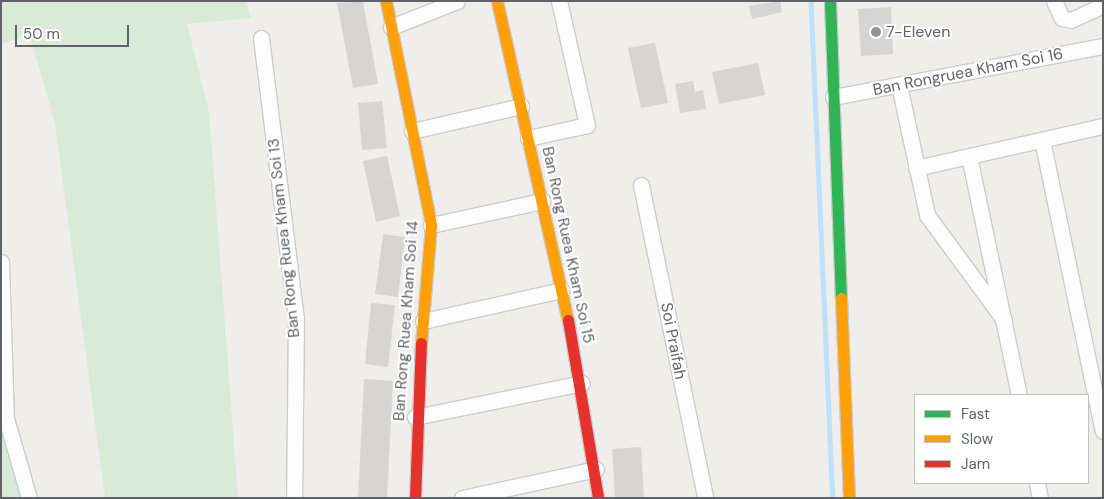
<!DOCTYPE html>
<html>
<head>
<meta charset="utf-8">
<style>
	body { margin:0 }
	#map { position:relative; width:1104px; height:499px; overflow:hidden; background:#efeeea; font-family:"DM Sans",sans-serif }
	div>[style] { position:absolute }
	.green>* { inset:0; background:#d8ebd6 }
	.stream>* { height:4.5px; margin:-2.25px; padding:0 2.25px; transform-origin:2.25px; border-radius:2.25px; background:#bfe0f9 }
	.building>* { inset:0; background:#d6d5d3 }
	.roads { filter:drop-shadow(1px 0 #cbcccc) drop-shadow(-1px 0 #cbcccc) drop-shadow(0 1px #cbcccc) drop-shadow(0 -1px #cbcccc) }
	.street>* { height:15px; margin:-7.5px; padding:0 7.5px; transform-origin:7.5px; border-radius:7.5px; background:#fdfcfc }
	.fast>* { height:11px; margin:-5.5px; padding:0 5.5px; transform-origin:5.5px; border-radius:5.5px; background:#30b455 }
	.slow>* { height:11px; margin:-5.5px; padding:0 5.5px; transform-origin:5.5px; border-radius:5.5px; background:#ff9f0a }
	.jam>* { height:11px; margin:-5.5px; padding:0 5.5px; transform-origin:5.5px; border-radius:5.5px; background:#e5322d }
	.dots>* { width:14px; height:14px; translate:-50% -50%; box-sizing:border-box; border:2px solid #fff; border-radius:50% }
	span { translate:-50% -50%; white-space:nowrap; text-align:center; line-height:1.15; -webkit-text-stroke:4px #fff; paint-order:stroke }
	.poi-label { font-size:16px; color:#5f6368 }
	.left { translate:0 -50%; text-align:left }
	.street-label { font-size:16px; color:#5f6368 }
	.frame { position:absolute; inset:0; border:2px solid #5f6368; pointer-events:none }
	.legend { position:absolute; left:914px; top:394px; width:175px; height:90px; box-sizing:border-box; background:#fff; border:1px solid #bfc1c3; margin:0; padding:6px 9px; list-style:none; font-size:15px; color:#5f6368 }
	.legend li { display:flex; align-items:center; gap:10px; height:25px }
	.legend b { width:25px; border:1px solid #bfc1c3 }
	.scale { position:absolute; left:15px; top:25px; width:114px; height:22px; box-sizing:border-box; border:2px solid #5f6368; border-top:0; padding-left:6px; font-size:15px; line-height:18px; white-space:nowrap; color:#5f6368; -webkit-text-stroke:4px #fff; paint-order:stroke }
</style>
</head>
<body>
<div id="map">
	<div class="green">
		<div style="clip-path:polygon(1px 1px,246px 1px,251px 18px,187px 24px,209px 112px,238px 498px,105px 498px,55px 123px,29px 33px,1px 44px)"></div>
		<div style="clip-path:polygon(1px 420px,20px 498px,1px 498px)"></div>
	</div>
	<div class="stream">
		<div style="left:811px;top:1px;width:497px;rotate:87.5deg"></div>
	</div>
	<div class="building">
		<div style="clip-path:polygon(363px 1px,378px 84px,353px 88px,337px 3px)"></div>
		<div style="clip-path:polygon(780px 1px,782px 12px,752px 19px,749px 6px)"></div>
		<div style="clip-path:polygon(891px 7px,893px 54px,861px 56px,858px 9px)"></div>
		<div style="clip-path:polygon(655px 43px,668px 103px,641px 108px,628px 48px)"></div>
		<div style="clip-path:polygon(758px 63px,765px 95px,719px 104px,712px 72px)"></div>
		<div style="clip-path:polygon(693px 81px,695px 92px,703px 90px,706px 109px,680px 113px,675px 84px)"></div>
		<div style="clip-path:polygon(382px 101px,387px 148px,362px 150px,358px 103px)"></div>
		<div style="clip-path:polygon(387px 156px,400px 216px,376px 222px,363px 161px)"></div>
		<div style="clip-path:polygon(383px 234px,405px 237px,398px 297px,375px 294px)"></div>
		<div style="clip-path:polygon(371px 303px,395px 305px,388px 367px,365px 364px)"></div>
		<div style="clip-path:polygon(364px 379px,393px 381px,387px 498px,358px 498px)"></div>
		<div style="clip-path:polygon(641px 447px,644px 498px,615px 498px,612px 449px)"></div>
	</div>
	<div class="roads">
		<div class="street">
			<div style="left:1054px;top:1px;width:19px;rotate:65deg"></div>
			<div style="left:1062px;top:18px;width:9px;rotate:13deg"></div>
			<div style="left:1071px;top:20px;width:35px;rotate:-25deg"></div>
			<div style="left:391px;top:27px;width:71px;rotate:-21.5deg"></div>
			<div style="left:261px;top:38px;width:282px;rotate:82.9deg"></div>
			<div style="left:296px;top:318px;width:180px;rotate:90.6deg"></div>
			<div style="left:899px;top:85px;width:133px;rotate:77.8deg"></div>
			<div style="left:927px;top:215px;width:130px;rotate:53.7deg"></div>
			<div style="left:833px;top:97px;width:275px;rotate:-10.7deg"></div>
			<div style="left:412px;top:131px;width:112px;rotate:-12.9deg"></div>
			<div style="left:528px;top:138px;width:60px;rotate:-12.4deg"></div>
			<div style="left:587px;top:125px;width:127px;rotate:-102.7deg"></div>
			<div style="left:1042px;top:140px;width:297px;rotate:78.2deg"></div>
			<div style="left:969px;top:156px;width:244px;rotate:78.2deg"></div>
			<div style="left:916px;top:168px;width:192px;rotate:-12.7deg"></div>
			<div style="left:641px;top:185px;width:319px;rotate:78.4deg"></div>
			<div style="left:431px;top:225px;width:114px;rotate:-12.2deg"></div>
			<div style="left:1px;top:262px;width:156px;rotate:88.2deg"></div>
			<div style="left:6px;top:418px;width:83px;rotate:74deg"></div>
			<div style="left:423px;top:321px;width:142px;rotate:-12.6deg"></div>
			<div style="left:415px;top:417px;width:170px;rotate:-11.5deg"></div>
			<div style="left:1037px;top:483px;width:15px;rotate:79deg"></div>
			<div style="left:462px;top:498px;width:137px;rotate:-12.2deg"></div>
		</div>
		<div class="fast">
			<div style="left:830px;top:1px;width:297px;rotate:87.9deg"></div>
		</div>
		<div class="slow">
			<div style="left:386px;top:1px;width:228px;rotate:78.6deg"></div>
			<div style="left:431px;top:225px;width:118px;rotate:94.8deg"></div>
			<div style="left:497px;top:1px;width:327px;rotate:77.5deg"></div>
			<div style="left:841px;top:298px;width:200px;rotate:87.7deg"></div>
		</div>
		<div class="jam">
			<div style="left:568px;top:320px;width:181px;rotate:80.4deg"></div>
			<div style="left:415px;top:498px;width:155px;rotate:-87.8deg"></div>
		</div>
	</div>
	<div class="dots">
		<div style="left:876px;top:32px;background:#919496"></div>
	</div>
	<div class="poi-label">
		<span class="left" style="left:886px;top:32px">7-Eleven</span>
	</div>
	<div class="street-label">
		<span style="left:968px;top:72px;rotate:-11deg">Ban Rongruea Kham Soi 16</span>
		<span style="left:284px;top:238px;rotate:-96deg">Ban Rong Ruea Kham Soi 13</span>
		<span style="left:568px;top:245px;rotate:78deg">Ban Rong Ruea Kham Soi 15</span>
		<span style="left:406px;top:321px;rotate:-86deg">Ban Rong Ruea Kham Soi 14</span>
		<span style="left:673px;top:341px;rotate:79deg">Soi Praifah</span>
	</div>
	<div class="frame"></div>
	<ul class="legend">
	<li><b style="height:6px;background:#30b455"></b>Fast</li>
	<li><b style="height:6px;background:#ff9f0a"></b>Slow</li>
	<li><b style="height:6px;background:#e5322d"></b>Jam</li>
	</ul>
	<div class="scale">50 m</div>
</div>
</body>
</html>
